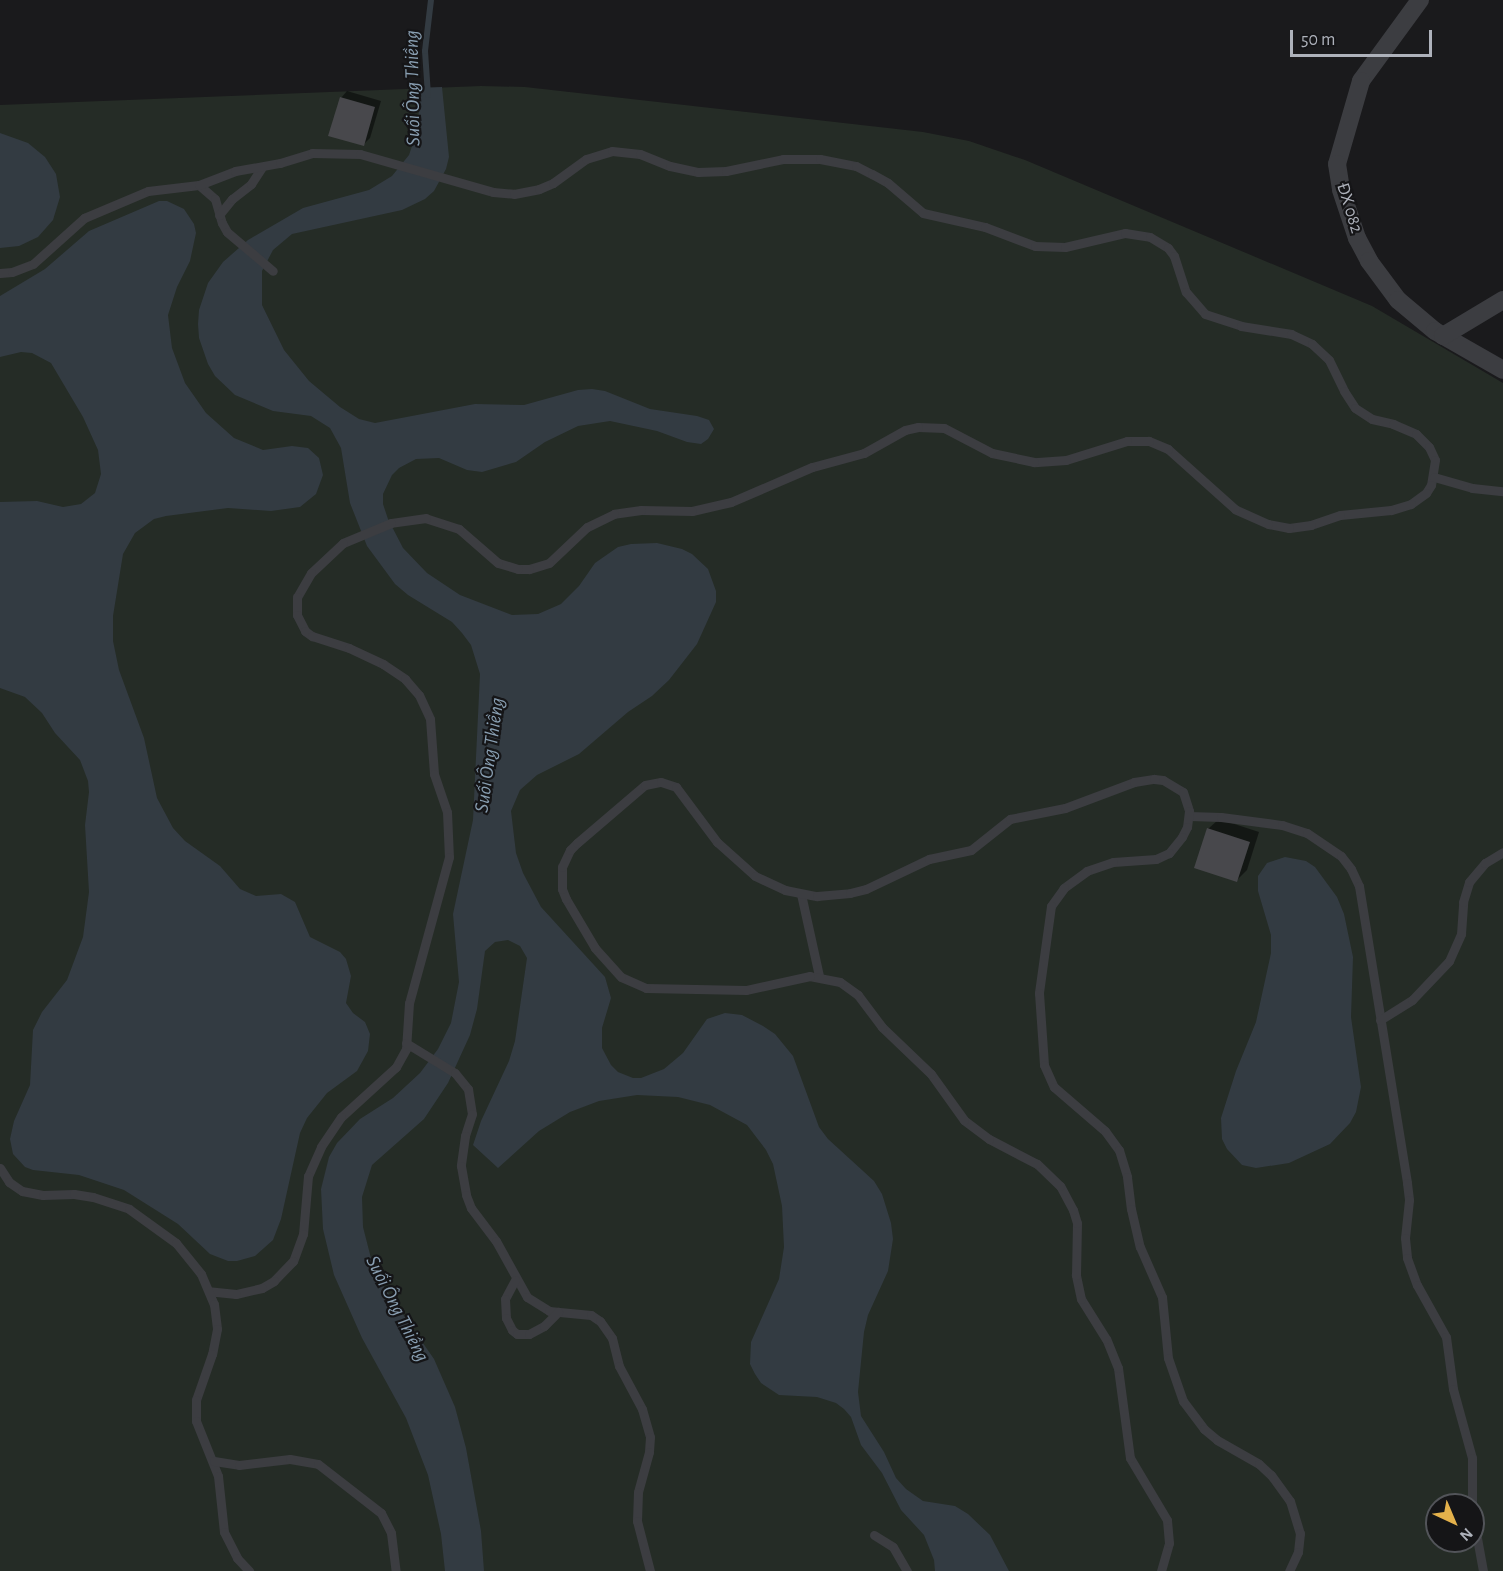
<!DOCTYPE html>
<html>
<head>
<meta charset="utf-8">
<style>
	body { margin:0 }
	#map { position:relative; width:1503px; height:1571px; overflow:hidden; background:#1a1a1c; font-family:"Alegreya Sans",sans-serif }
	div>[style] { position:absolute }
	.green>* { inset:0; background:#252c26 }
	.water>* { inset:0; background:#333b42 }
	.shadow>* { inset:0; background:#0007 }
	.stream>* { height:6px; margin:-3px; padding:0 3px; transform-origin:3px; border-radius:3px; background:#333b42 }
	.building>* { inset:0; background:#48484c }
	.service>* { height:9px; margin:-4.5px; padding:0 4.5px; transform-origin:4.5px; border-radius:4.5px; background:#3c3d41 }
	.minor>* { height:18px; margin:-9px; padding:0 9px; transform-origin:9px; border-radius:9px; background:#3c3d41 }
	span { translate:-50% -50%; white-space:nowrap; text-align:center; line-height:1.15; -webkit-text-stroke:4.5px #151517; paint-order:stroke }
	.street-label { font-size:18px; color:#aeb2bb }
	.water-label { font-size:20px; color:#899fb2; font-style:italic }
	.north { position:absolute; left:1425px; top:1493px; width:60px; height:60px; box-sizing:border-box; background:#151517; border:2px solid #525459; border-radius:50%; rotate:136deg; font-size:16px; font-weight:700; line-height:24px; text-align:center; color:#aeb2bb }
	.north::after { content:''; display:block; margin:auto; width:21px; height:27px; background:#e4b14b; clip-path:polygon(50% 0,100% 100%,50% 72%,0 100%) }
	.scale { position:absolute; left:1290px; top:30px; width:142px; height:27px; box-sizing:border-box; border:3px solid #aeb2bb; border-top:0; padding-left:8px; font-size:18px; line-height:21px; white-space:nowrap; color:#aeb2bb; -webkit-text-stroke:4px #151517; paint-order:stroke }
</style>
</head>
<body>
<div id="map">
	<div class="green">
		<div style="clip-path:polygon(evenodd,481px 86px,525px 87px,923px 132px,969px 141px,1025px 160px,1372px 306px,1503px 383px,1503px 1571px,0 1571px,0 105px,481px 86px,1437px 1505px,1473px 1505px,1473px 1541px,1437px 1541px,1437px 1505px)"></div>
	</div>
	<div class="water">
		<div style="clip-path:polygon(442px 87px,449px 157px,446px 169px,434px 191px,425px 199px,402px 210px,292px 234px,273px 250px,262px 271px,262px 305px,284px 350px,309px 381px,340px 407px,359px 419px,375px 423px,475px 404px,524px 405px,578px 390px,592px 389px,605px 391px,650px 409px,697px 416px,709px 420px,714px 429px,708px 439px,701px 444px,687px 442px,657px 431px,610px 421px,578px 426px,545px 442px,516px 462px,482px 472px,467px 470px,439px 458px,416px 459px,399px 468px,392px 475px,383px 494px,383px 504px,388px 519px,403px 548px,427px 573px,460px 595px,512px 615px,538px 614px,561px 604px,579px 586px,595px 563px,618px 547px,631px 544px,657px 543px,682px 549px,692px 554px,708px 569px,716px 591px,716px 602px,697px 644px,669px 680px,652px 696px,628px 712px,579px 754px,537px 775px,520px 790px,511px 811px,516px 853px,523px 873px,541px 907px,605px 977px,611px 998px,602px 1028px,602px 1048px,611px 1065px,618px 1072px,633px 1078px,641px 1078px,664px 1069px,683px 1053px,707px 1019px,725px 1013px,742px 1015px,763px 1026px,775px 1034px,793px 1056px,819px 1127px,828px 1139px,874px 1181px,882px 1194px,891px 1223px,893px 1239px,888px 1271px,868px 1315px,864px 1332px,858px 1392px,861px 1416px,884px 1452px,896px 1478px,906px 1489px,923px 1501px,955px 1506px,968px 1514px,990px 1535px,1009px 1571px,935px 1571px,934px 1560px,924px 1535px,901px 1510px,882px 1473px,861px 1445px,851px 1417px,844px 1409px,836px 1403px,817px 1397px,779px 1395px,761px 1383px,755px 1374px,750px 1364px,751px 1342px,779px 1279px,784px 1247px,782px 1206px,773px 1164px,766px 1150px,747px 1125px,710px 1105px,678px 1097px,637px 1095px,599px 1101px,570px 1112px,539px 1131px,498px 1168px,473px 1145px,481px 1121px,509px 1061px,515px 1041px,527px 958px,520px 946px,508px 940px,495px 942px,485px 951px,477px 1009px,470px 1035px,448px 1083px,424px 1119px,372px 1165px,362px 1197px,363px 1227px,373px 1266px,382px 1284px,434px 1359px,455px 1407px,466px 1448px,481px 1531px,484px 1571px,445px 1571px,441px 1534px,428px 1475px,406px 1418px,362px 1338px,334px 1275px,323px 1229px,321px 1189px,329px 1157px,337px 1143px,360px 1119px,393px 1098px,420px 1073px,438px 1049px,451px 1023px,459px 982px,453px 914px,473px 820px,480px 674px,471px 645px,462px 633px,452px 622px,408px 595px,395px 584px,367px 546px,350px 503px,341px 448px,330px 428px,311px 416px,273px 411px,235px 395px,215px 376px,208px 364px,199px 338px,198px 324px,199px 310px,208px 283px,223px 262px,248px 240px,303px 208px,369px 190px,392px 176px,409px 155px,416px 134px,419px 111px,415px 88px)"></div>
		<div style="clip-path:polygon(0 133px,28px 143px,45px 157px,56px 174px,60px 197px,53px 220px,38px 237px,19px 246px,0 248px)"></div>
		<div style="clip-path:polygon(159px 201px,167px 201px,184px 209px,194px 224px,196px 233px,190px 261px,177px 287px,168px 315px,172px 348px,185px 383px,206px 413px,234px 438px,263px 450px,292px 446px,308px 448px,319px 458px,323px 475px,316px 494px,300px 507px,271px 511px,228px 508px,166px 516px,154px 519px,135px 533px,123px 554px,113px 616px,113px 641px,119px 670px,144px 738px,157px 798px,173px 828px,185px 841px,220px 866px,240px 889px,256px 896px,281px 894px,295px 902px,310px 937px,340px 952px,346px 959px,351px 976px,346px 1003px,353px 1013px,365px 1022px,370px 1034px,368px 1051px,357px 1071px,327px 1093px,307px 1118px,300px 1133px,281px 1219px,273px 1240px,255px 1256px,237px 1261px,228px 1261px,210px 1254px,178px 1224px,124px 1190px,79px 1175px,33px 1170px,25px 1167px,13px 1154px,10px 1139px,14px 1121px,30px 1085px,33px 1030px,42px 1012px,67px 980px,83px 937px,89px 892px,85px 825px,89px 792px,88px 781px,80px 760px,55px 733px,42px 713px,25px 697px,0 688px,0 502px,37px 501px,63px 507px,81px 504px,95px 493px,101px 474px,98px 450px,83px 417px,51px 363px,32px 353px,21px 352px,0 357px,0 296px,45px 269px,89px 231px)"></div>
		<div style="clip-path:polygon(1285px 857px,1306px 861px,1315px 867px,1337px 897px,1344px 914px,1353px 957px,1351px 1017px,1361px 1087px,1356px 1112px,1350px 1123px,1330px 1144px,1289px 1163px,1256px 1168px,1242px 1165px,1227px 1149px,1222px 1139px,1221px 1118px,1236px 1071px,1256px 1022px,1271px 953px,1271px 935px,1258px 891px,1258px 876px,1267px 863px)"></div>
	</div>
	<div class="shadow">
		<div style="clip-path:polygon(347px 91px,381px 101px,370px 138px,363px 145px,341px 98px)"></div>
		<div style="clip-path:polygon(1219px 819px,1259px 832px,1247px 870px,1237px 880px,1208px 829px)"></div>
	</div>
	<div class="stream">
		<div style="left:428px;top:95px;width:44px;rotate:-93.9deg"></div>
		<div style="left:425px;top:51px;width:51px;rotate:-83.3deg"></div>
	</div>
	<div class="building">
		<div style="clip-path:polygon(340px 97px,375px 107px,364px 146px,328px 136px)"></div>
		<div style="clip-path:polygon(1207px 828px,1250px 842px,1237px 882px,1194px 868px)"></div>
	</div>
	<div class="service">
		<div style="left:199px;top:185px;width:21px;rotate:41deg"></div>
		<div style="left:215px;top:199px;width:25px;rotate:74deg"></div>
		<div style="left:222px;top:223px;width:10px;rotate:61deg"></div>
		<div style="left:227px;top:232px;width:60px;rotate:40.3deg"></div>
		<div style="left:219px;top:215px;width:21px;rotate:-51deg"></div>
		<div style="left:232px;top:199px;width:24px;rotate:-38deg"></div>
		<div style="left:251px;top:184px;width:20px;rotate:-57deg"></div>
		<div style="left:0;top:273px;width:12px;rotate:-5deg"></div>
		<div style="left:12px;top:272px;width:22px;rotate:-21deg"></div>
		<div style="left:33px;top:264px;width:69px;rotate:-42deg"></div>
		<div style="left:84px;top:218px;width:69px;rotate:-22.9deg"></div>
		<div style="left:148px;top:191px;width:51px;rotate:-6.7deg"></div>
		<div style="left:199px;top:185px;width:39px;rotate:-21deg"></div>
		<div style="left:235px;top:171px;width:46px;rotate:-10.1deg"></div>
		<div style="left:280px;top:163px;width:34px;rotate:-17deg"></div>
		<div style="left:312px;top:153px;width:48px;rotate:1.2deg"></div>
		<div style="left:360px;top:154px;width:138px;rotate:15.9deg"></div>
		<div style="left:493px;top:192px;width:21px;rotate:5deg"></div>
		<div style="left:514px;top:194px;width:25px;rotate:-11deg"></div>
		<div style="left:539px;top:189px;width:15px;rotate:-23deg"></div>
		<div style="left:553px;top:183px;width:41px;rotate:-36deg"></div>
		<div style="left:586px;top:159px;width:27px;rotate:-17deg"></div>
		<div style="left:612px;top:151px;width:28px;rotate:6deg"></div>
		<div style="left:640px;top:154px;width:32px;rotate:22deg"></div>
		<div style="left:670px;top:166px;width:29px;rotate:12deg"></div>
		<div style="left:698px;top:172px;width:28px;rotate:-2deg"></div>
		<div style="left:726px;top:171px;width:58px;rotate:-11.9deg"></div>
		<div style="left:783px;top:159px;width:37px"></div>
		<div style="left:820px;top:159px;width:37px;rotate:11deg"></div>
		<div style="left:856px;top:166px;width:18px;rotate:27deg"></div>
		<div style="left:872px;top:174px;width:18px;rotate:29deg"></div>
		<div style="left:888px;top:183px;width:46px;rotate:40.6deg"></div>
		<div style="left:923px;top:213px;width:64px;rotate:12.7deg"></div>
		<div style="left:985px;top:227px;width:53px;rotate:20.8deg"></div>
		<div style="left:1035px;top:246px;width:30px;rotate:2deg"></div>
		<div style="left:1065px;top:247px;width:62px;rotate:-13.1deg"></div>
		<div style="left:1125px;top:233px;width:25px;rotate:9deg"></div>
		<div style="left:1150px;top:237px;width:21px;rotate:31deg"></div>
		<div style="left:1168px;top:248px;width:10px;rotate:53deg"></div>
		<div style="left:1174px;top:256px;width:38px;rotate:72deg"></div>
		<div style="left:1186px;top:292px;width:29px;rotate:49deg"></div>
		<div style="left:1205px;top:314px;width:38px;rotate:18deg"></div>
		<div style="left:1241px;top:326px;width:51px;rotate:9.1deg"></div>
		<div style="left:1291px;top:334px;width:23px;rotate:25deg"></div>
		<div style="left:1312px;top:344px;width:23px;rotate:43deg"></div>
		<div style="left:1329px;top:360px;width:34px;rotate:64deg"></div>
		<div style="left:1344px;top:391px;width:20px;rotate:57deg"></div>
		<div style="left:1355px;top:408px;width:20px;rotate:33deg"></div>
		<div style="left:1372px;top:419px;width:22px;rotate:13deg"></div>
		<div style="left:1393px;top:424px;width:25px;rotate:23deg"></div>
		<div style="left:1416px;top:434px;width:18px;rotate:45deg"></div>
		<div style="left:1429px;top:447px;width:14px;rotate:65deg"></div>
		<div style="left:1435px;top:460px;width:25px;rotate:99deg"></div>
		<div style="left:1431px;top:485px;width:9px;rotate:122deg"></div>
		<div style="left:1426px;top:493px;width:19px;rotate:144deg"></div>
		<div style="left:1411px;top:504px;width:21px;rotate:163deg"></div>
		<div style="left:1391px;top:510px;width:51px;rotate:174.4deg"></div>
		<div style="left:1340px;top:515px;width:31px;rotate:161deg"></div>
		<div style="left:1311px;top:525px;width:22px;rotate:172deg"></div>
		<div style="left:1289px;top:528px;width:21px;rotate:-169deg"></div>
		<div style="left:1268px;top:524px;width:36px;rotate:-156deg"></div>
		<div style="left:1235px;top:509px;width:90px;rotate:-138.2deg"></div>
		<div style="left:1168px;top:449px;width:21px;rotate:-157deg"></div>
		<div style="left:1149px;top:441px;width:22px;rotate:180deg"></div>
		<div style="left:1127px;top:441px;width:64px;rotate:162.7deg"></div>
		<div style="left:1066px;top:460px;width:32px;rotate:176deg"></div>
		<div style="left:1034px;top:462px;width:43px;rotate:-167.9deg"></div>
		<div style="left:992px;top:453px;width:54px;rotate:-152.5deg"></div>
		<div style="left:944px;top:428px;width:26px;rotate:-178deg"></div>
		<div style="left:918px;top:427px;width:13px;rotate:167deg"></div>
		<div style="left:905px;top:430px;width:47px;rotate:150.7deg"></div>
		<div style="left:864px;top:453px;width:54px;rotate:164.9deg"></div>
		<div style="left:812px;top:467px;width:88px;rotate:156.6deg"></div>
		<div style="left:731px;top:502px;width:40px;rotate:167deg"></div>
		<div style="left:692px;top:511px;width:51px;rotate:-178.9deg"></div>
		<div style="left:641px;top:510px;width:27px;rotate:172deg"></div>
		<div style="left:614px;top:514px;width:30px;rotate:154deg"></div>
		<div style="left:587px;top:527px;width:52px;rotate:136.5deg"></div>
		<div style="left:549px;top:563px;width:21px;rotate:163deg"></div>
		<div style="left:529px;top:569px;width:11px;rotate:180deg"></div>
		<div style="left:518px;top:569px;width:21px;rotate:-163deg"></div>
		<div style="left:498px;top:563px;width:52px;rotate:-138.9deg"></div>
		<div style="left:459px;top:529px;width:35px;rotate:-162deg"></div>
		<div style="left:426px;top:518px;width:35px;rotate:172deg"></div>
		<div style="left:391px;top:523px;width:52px;rotate:157.4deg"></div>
		<div style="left:343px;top:543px;width:44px;rotate:136.8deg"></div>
		<div style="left:311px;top:573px;width:28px;rotate:120deg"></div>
		<div style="left:297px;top:597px;width:18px;rotate:90deg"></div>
		<div style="left:297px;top:615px;width:18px;rotate:63deg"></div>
		<div style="left:305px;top:631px;width:9px;rotate:36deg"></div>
		<div style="left:312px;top:636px;width:39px;rotate:18deg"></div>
		<div style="left:349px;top:648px;width:38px;rotate:25deg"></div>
		<div style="left:383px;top:664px;width:27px;rotate:34deg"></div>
		<div style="left:405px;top:679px;width:21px;rotate:49deg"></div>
		<div style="left:419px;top:695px;width:26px;rotate:65deg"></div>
		<div style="left:430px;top:719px;width:55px;rotate:85.8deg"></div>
		<div style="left:434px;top:774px;width:40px;rotate:71.1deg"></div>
		<div style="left:447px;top:812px;width:45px;rotate:87.5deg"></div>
		<div style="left:449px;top:857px;width:151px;rotate:105.3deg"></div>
		<div style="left:409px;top:1003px;width:46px;rotate:93.7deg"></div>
		<div style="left:406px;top:1049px;width:21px;rotate:119deg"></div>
		<div style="left:396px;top:1067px;width:74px;rotate:137.7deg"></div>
		<div style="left:341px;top:1117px;width:36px;rotate:124deg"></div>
		<div style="left:321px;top:1147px;width:32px;rotate:114deg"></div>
		<div style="left:308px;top:1176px;width:58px;rotate:94.9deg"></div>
		<div style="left:303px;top:1234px;width:29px;rotate:110deg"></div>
		<div style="left:293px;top:1261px;width:28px;rotate:134deg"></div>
		<div style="left:274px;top:1281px;width:14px;rotate:150deg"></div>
		<div style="left:262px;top:1288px;width:27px;rotate:167deg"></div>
		<div style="left:236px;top:1294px;width:27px;rotate:-174deg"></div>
		<div style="left:1434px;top:477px;width:40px;rotate:16deg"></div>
		<div style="left:1472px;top:488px;width:31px;rotate:6deg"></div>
		<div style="left:1189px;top:816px;width:32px;rotate:2deg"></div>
		<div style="left:1221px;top:817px;width:62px;rotate:7.5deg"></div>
		<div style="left:1282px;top:825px;width:26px;rotate:18deg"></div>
		<div style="left:1307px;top:833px;width:41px;rotate:34.1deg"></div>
		<div style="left:1341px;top:856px;width:16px;rotate:52deg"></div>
		<div style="left:1351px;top:869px;width:19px;rotate:65deg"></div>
		<div style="left:1359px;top:886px;width:301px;rotate:80.8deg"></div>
		<div style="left:1407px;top:1183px;width:17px;rotate:83deg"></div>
		<div style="left:1409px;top:1200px;width:38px;rotate:96deg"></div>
		<div style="left:1405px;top:1238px;width:20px;rotate:84deg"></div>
		<div style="left:1407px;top:1258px;width:29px;rotate:70deg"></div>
		<div style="left:1417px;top:1285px;width:60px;rotate:60.9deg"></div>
		<div style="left:1446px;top:1337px;width:52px;rotate:82.3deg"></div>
		<div style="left:1453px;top:1389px;width:72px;rotate:74.6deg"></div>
		<div style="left:1472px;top:1458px;width:47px;rotate:90deg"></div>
		<div style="left:801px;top:894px;width:84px;rotate:77.6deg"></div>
		<div style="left:1380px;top:1020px;width:38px;rotate:-32deg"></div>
		<div style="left:1412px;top:1000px;width:54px;rotate:-46.5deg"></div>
		<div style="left:1449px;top:961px;width:30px;rotate:-66deg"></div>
		<div style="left:1461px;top:934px;width:32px;rotate:-86deg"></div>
		<div style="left:1463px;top:902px;width:21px;rotate:-73deg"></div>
		<div style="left:1469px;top:882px;width:25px;rotate:-50deg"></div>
		<div style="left:1485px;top:863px;width:21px;rotate:-31deg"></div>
		<div style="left:406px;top:1043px;width:57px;rotate:31.5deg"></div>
		<div style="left:455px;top:1073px;width:21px;rotate:51deg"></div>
		<div style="left:468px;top:1089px;width:25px;rotate:81deg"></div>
		<div style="left:472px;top:1114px;width:23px;rotate:108deg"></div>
		<div style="left:465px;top:1136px;width:30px;rotate:98deg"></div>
		<div style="left:461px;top:1166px;width:29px;rotate:80deg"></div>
		<div style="left:466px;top:1195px;width:14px;rotate:69deg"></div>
		<div style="left:471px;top:1208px;width:41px;rotate:52.9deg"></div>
		<div style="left:496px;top:1241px;width:64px;rotate:61deg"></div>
		<div style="left:527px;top:1297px;width:26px;rotate:32deg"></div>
		<div style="left:549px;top:1311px;width:42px;rotate:5.4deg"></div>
		<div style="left:591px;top:1315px;width:11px;rotate:34deg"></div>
		<div style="left:600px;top:1321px;width:21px;rotate:55deg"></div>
		<div style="left:612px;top:1338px;width:29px;rotate:76deg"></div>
		<div style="left:619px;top:1366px;width:49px;rotate:61.9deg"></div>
		<div style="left:642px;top:1409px;width:29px;rotate:74deg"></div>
		<div style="left:650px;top:1437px;width:15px;rotate:94deg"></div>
		<div style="left:649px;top:1452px;width:41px;rotate:105.4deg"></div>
		<div style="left:638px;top:1492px;width:29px;rotate:92deg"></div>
		<div style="left:637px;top:1521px;width:52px;rotate:75.4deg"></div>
		<div style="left:0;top:1168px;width:17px;rotate:57deg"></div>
		<div style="left:9px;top:1182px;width:16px;rotate:35deg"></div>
		<div style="left:22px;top:1191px;width:21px;rotate:11deg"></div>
		<div style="left:43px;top:1195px;width:31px;rotate:-2deg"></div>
		<div style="left:74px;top:1194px;width:19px;rotate:9deg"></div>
		<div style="left:93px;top:1197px;width:38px;rotate:18deg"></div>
		<div style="left:129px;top:1209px;width:58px;rotate:35.9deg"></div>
		<div style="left:176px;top:1243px;width:40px;rotate:51deg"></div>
		<div style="left:201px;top:1274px;width:33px;rotate:67deg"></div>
		<div style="left:214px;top:1304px;width:25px;rotate:83deg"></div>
		<div style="left:217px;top:1329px;width:25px;rotate:101deg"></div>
		<div style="left:212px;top:1354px;width:49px;rotate:109.2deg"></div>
		<div style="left:196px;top:1400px;width:21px;rotate:90deg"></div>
		<div style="left:196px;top:1421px;width:59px;rotate:68.2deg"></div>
		<div style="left:218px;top:1476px;width:56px;rotate:83.9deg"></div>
		<div style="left:224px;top:1532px;width:29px;rotate:63deg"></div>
		<div style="left:237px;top:1558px;width:18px;rotate:47deg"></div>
		<div style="left:515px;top:1280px;width:21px;rotate:118deg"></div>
		<div style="left:505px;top:1299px;width:19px;rotate:87deg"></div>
		<div style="left:506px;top:1318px;width:13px;rotate:63deg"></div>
		<div style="left:512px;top:1330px;width:6px;rotate:39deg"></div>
		<div style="left:517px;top:1334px;width:12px"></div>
		<div style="left:529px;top:1334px;width:17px;rotate:-28deg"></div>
		<div style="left:544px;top:1326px;width:20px;rotate:-45deg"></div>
		<div style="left:214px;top:1461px;width:25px;rotate:9deg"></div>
		<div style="left:239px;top:1465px;width:51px;rotate:-6.7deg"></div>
		<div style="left:290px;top:1459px;width:28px;rotate:10deg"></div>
		<div style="left:318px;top:1464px;width:80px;rotate:37.9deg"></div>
		<div style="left:381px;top:1513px;width:22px;rotate:63deg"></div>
		<div style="left:391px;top:1533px;width:38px;rotate:83deg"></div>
		<div style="left:1473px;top:1516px;width:56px;rotate:79.7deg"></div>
		<div style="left:874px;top:1535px;width:22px;rotate:32deg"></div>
		<div style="left:893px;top:1547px;width:28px;rotate:60deg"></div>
		<div style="left:1161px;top:1571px;width:29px;rotate:-74deg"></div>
		<div style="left:1169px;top:1543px;width:23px;rotate:-95deg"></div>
		<div style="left:1167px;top:1520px;width:72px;rotate:-120.8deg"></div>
		<div style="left:1130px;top:1458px;width:91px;rotate:-97.6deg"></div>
		<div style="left:1118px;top:1368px;width:31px;rotate:-112deg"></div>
		<div style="left:1106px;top:1339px;width:47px;rotate:-122deg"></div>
		<div style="left:1081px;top:1299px;width:25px;rotate:-102deg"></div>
		<div style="left:1076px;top:1275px;width:52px;rotate:-88.9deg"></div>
		<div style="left:1077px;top:1223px;width:14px;rotate:-107deg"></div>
		<div style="left:1073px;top:1210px;width:27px;rotate:-118deg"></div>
		<div style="left:1060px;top:1186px;width:32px;rotate:-136deg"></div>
		<div style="left:1037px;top:1164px;width:54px;rotate:-152.5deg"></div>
		<div style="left:989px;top:1139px;width:31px;rotate:-143deg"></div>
		<div style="left:964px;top:1120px;width:57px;rotate:-125.7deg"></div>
		<div style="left:931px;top:1074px;width:68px;rotate:-136.2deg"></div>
		<div style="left:882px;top:1027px;width:40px;rotate:-127deg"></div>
		<div style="left:858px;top:995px;width:22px;rotate:-144deg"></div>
		<div style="left:840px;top:982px;width:31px;rotate:-169deg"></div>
		<div style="left:810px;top:976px;width:66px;rotate:167.7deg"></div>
		<div style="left:746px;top:990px;width:100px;rotate:-178.9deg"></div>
		<div style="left:646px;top:988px;width:27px;rotate:-156deg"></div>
		<div style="left:621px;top:977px;width:39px;rotate:-132deg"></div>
		<div style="left:595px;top:948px;width:57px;rotate:-120.6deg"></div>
		<div style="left:566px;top:899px;width:11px;rotate:-112deg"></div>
		<div style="left:562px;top:889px;width:22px;rotate:-90deg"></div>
		<div style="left:562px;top:867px;width:19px;rotate:-65deg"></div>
		<div style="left:570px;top:850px;width:10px;rotate:-45deg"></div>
		<div style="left:577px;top:843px;width:89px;rotate:-40.5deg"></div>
		<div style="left:645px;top:785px;width:16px;rotate:-11deg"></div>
		<div style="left:661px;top:782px;width:16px;rotate:18deg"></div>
		<div style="left:676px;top:787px;width:69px;rotate:53.3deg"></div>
		<div style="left:717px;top:842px;width:51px;rotate:41.8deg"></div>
		<div style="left:755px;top:876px;width:33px;rotate:25deg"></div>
		<div style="left:785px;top:890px;width:33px;rotate:11deg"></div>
		<div style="left:817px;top:896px;width:33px;rotate:-5deg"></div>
		<div style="left:850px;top:893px;width:16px;rotate:-14deg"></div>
		<div style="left:866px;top:889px;width:70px;rotate:-25.5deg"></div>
		<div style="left:929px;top:859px;width:43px;rotate:-12.1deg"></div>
		<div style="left:971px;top:850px;width:50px;rotate:-38.5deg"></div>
		<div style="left:1010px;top:819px;width:56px;rotate:-11.3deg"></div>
		<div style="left:1065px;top:808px;width:74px;rotate:-20.6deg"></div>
		<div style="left:1134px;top:782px;width:20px;rotate:-9deg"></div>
		<div style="left:1154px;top:779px;width:9px;rotate:6deg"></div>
		<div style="left:1163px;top:780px;width:23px;rotate:31deg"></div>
		<div style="left:1183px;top:792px;width:20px;rotate:72deg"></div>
		<div style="left:1189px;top:811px;width:16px;rotate:97deg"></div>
		<div style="left:1187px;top:827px;width:11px;rotate:117deg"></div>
		<div style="left:1182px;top:837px;width:21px;rotate:129deg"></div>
		<div style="left:1169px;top:853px;width:14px;rotate:155deg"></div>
		<div style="left:1156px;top:859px;width:43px;rotate:176deg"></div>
		<div style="left:1113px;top:862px;width:28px;rotate:161deg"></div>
		<div style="left:1087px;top:871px;width:29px;rotate:144deg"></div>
		<div style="left:1064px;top:888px;width:22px;rotate:126deg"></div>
		<div style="left:1051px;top:906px;width:88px;rotate:97.9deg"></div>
		<div style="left:1039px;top:993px;width:72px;rotate:86deg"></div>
		<div style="left:1044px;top:1065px;width:24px;rotate:66deg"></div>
		<div style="left:1054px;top:1087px;width:67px;rotate:40.8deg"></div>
		<div style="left:1105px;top:1131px;width:24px;rotate:54deg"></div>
		<div style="left:1119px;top:1150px;width:28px;rotate:73deg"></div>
		<div style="left:1127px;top:1177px;width:32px;rotate:83deg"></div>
		<div style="left:1131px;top:1209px;width:39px;rotate:77deg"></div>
		<div style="left:1140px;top:1247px;width:55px;rotate:66.3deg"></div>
		<div style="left:1162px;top:1297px;width:61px;rotate:84.4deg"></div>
		<div style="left:1168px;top:1358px;width:46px;rotate:70.8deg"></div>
		<div style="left:1183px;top:1401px;width:35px;rotate:53deg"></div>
		<div style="left:1204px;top:1429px;width:17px;rotate:40deg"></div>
		<div style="left:1217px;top:1440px;width:48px;rotate:29.7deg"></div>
		<div style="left:1259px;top:1464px;width:16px;rotate:43deg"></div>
		<div style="left:1271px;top:1475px;width:32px;rotate:54deg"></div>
		<div style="left:1290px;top:1501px;width:34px;rotate:73deg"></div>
		<div style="left:1300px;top:1533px;width:19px;rotate:96deg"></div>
		<div style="left:1298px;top:1552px;width:21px;rotate:115deg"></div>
	</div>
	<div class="minor">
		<div style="left:1420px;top:0;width:100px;rotate:126.1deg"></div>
		<div style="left:1361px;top:81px;width:86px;rotate:106.1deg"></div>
		<div style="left:1337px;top:164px;width:26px;rotate:81deg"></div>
		<div style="left:1341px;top:190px;width:51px;rotate:71.6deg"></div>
		<div style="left:1357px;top:238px;width:26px;rotate:62deg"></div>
		<div style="left:1369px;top:261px;width:49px;rotate:53.4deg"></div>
		<div style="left:1398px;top:300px;width:48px;rotate:40deg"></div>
		<div style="left:1435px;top:331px;width:78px;rotate:29.8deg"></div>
		<div style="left:1443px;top:336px;width:70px;rotate:-31deg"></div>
	</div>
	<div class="street-label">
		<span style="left:1349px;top:208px;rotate:73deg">ĐX 082</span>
	</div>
	<div class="water-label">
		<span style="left:413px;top:88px;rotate:-91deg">Suối Ông Thiềng</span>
		<span style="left:490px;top:755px;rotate:-82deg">Suối Ông Thiềng</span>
		<span style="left:397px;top:1309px;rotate:63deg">Suối Ông Thiềng</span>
	</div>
	<div class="north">N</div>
	<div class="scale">50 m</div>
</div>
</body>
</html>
